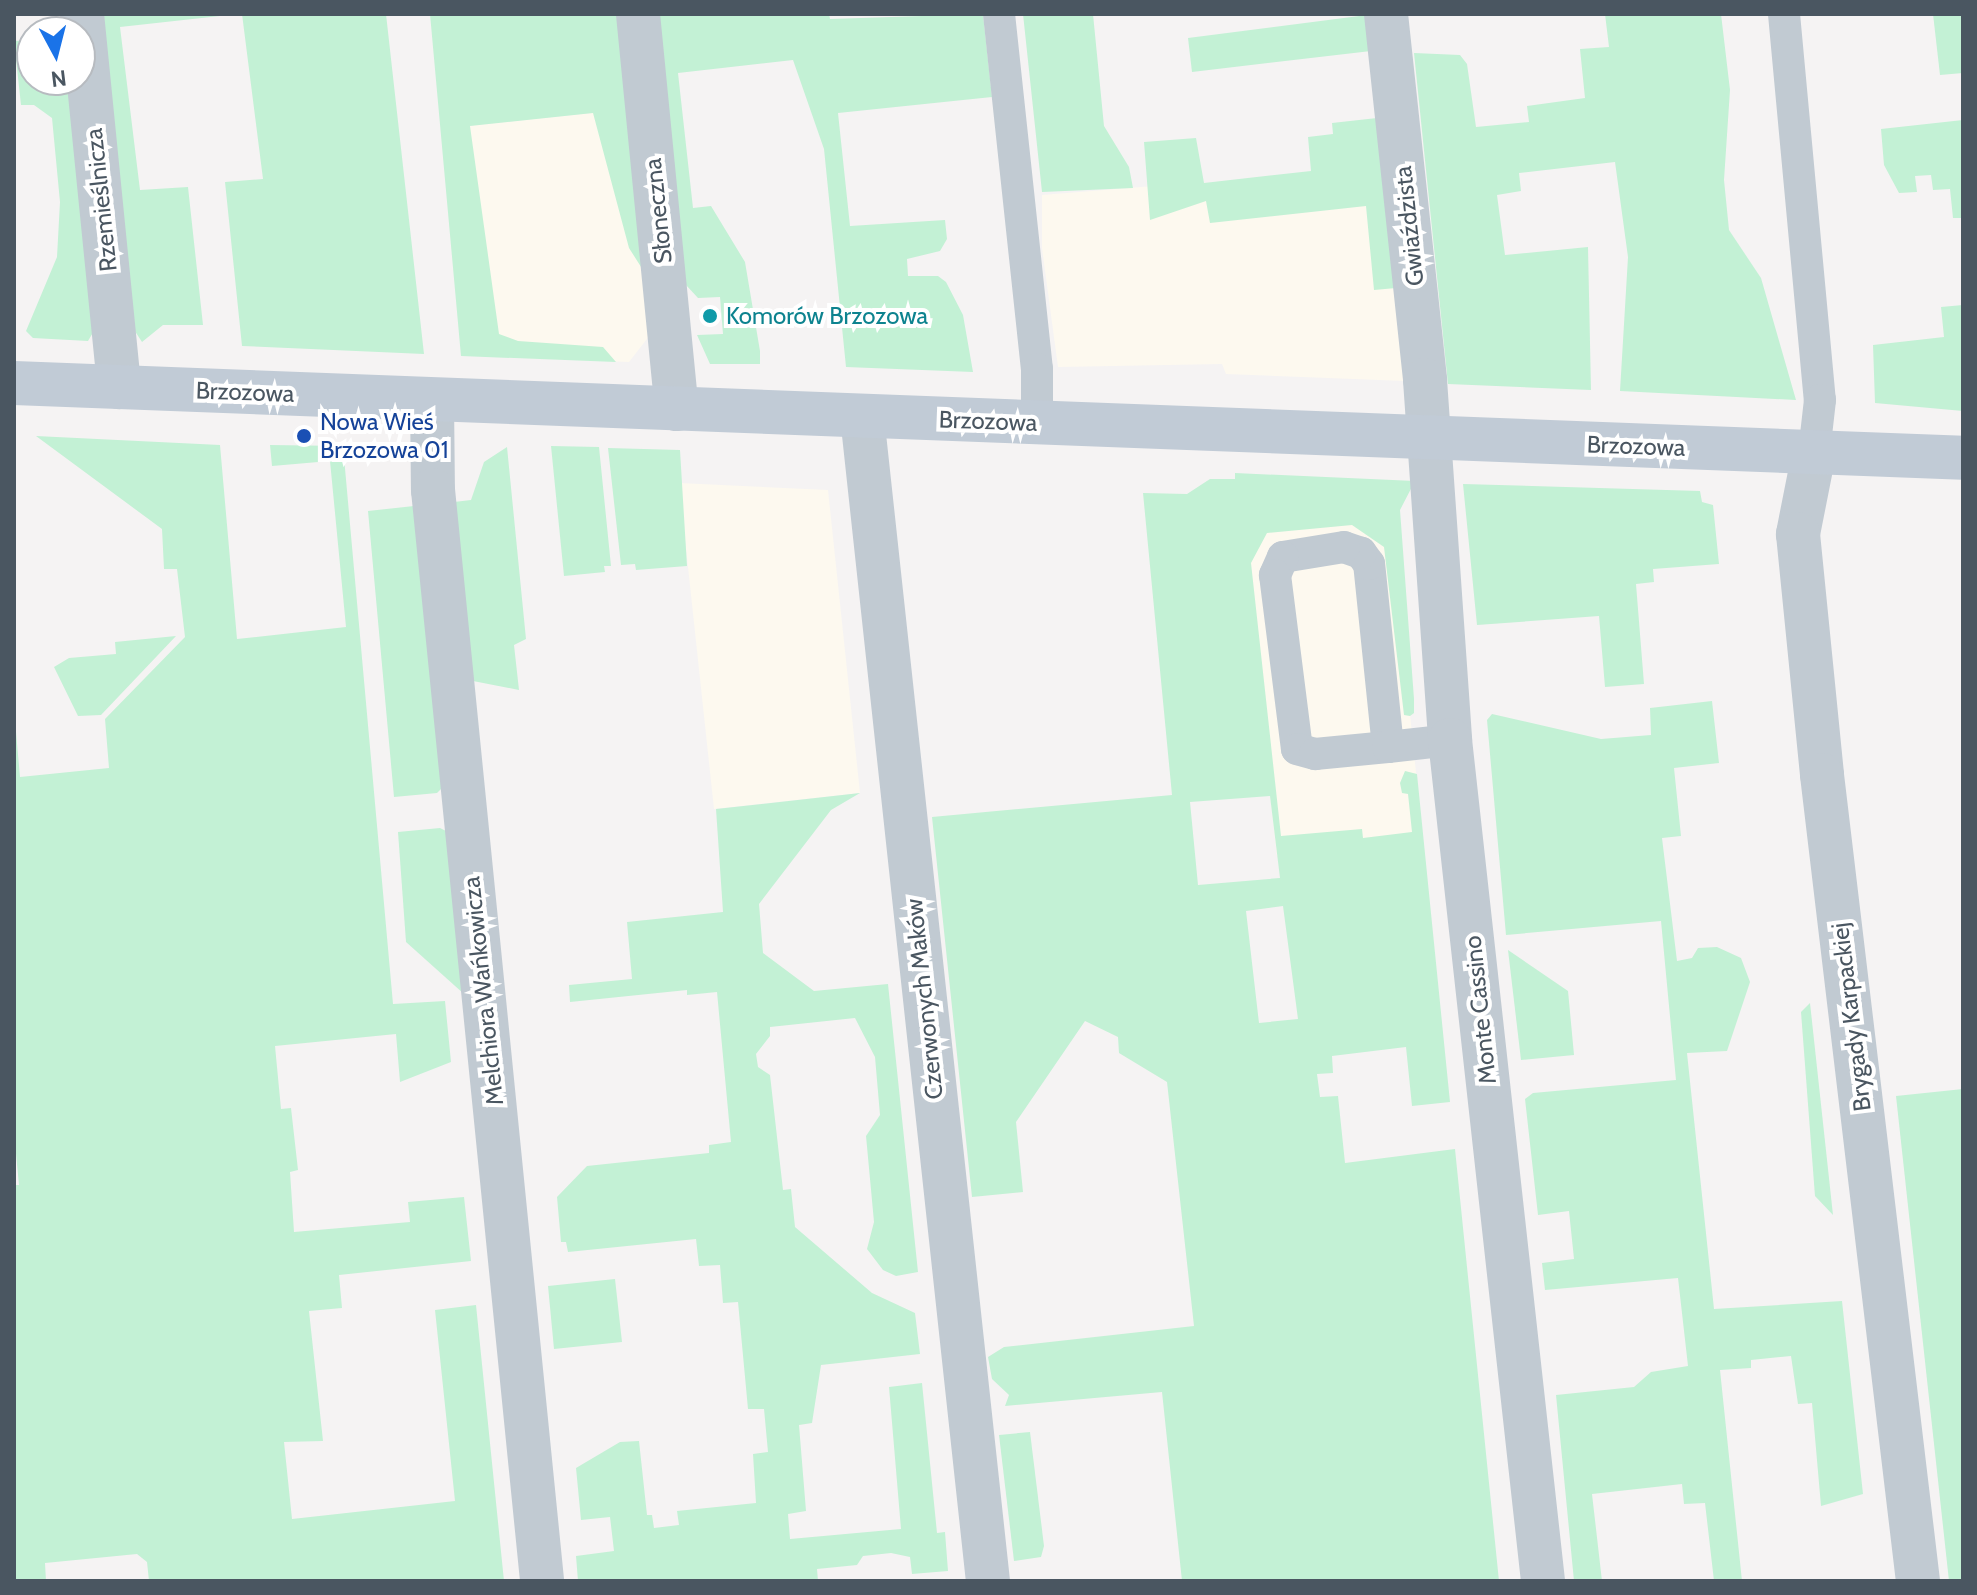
<!DOCTYPE html>
<html>
<head>
<meta charset="utf-8">
<style>
	body { margin:0 }
	#map { position:relative; width:1977px; height:1595px; overflow:hidden; background:#f5f3f3; font-family:Cabin,sans-serif }
	div>[style] { position:absolute }
	.commercial>* { inset:0; background:#fdf9ef }
	.green>* { inset:0; background:#c3f1d5 }
	.lane>* { height:32px; margin:-16px; padding:0 16px; transform-origin:16px; border-radius:16px; background:#c1cad2 }
	.street>* { height:44px; margin:-22px; padding:0 22px; transform-origin:22px; border-radius:22px; background:#c1cad2 }
	.secondary>* { height:44px; margin:-22px; padding:0 22px; transform-origin:22px; border-radius:22px; background:#c1cbd6 }
	.dots>* { width:22px; height:22px; translate:-50% -50%; box-sizing:border-box; border:4px solid #fff; border-radius:50% }
	span { translate:-50% -50%; white-space:nowrap; text-align:center; line-height:1.15; -webkit-text-stroke:8px #fff; paint-order:stroke }
	.street-label { font-size:24px; color:#4a5661 }
	.culture-label { font-size:24px; color:#0d838f }
	.left { translate:0 -50%; text-align:left }
	.transit-label { font-size:24px; color:#164399 }
	.frame { position:absolute; inset:0; border:16px solid #4a5661; pointer-events:none }
	.north { position:absolute; left:16px; top:16px; width:80px; height:80px; box-sizing:border-box; background:#fff; border:2px solid #b7bbc0; border-radius:50%; rotate:173deg; font-size:22px; font-weight:700; line-height:32px; text-align:center; color:#4a5661 }
	.north::after { content:''; display:block; margin:auto; width:28px; height:36px; background:#1a73e8; clip-path:polygon(50% 0,100% 100%,50% 72%,0 100%) }
</style>
</head>
<body>
<div id="map">
	<div class="commercial">
		<div style="clip-path:polygon(628px 109px,650px 335px,629px 362px,480px 356px,457px 127px)"></div>
		<div style="clip-path:polygon(1203px 182px,1206px 202px,1385px 183px,1405px 381px,1226px 374px,1222px 364px,1058px 367px,1042px 248px,1042px 195px)"></div>
		<div style="clip-path:polygon(679px 483px,828px 490px,860px 793px,714px 809px)"></div>
		<div style="clip-path:polygon(1389px 509px,1423px 841px,1277px 856px,1238px 512px)"></div>
	</div>
	<div class="green">
		<div style="clip-path:polygon(96px 14px,238px 14px,120px 27px,140px 190px,188px 187px,203px 325px,163px 325px,142px 342px,129px 322px)"></div>
		<div style="clip-path:polygon(242px 14px,386px 14px,424px 354px,242px 346px,225px 182px,263px 179px)"></div>
		<div style="clip-path:polygon(430px 14px,618px 14px,643px 270px,629px 248px,593px 113px,470px 126px,499px 334px,518px 341px,603px 347px,616px 362px,461px 356px)"></div>
		<div style="clip-path:polygon(657px 14px,829px 14px,830px 19px,983px 14px,992px 97px,838px 113px,850px 226px,945px 220px,947px 239px,940px 251px,907px 259px,908px 276px,938px 276px,946px 282px,963px 315px,973px 372px,846px 367px,824px 149px,793px 60px,678px 73px,693px 208px,711px 206px,745px 262px,760px 351px,760px 364px,710px 364px,697px 335px,723px 334px,720px 297px,698px 298px,686px 285px)"></div>
		<div style="clip-path:polygon(1023px 14px,1093px 14px,1104px 126px,1129px 167px,1133px 188px,1042px 192px)"></div>
		<div style="clip-path:polygon(1605px 14px,1721px 14px,1730px 90px,1724px 180px,1729px 230px,1761px 278px,1796px 400px,1620px 391px,1628px 257px,1615px 162px,1519px 173px,1521px 191px,1497px 195px,1505px 255px,1588px 247px,1591px 390px,1448px 384px,1414px 53px,1460px 55px,1467px 64px,1476px 127px,1529px 122px,1527px 106px,1585px 98px,1580px 49px,1609px 47px)"></div>
		<div style="clip-path:polygon(1933px 14px,1963px 14px,1963px 73px,1940px 75px)"></div>
		<div style="clip-path:polygon(1367px 15px,1371px 51px,1192px 72px,1188px 38px)"></div>
		<div style="clip-path:polygon(32px 40px,32px 80px,75px 80px,101px 319px,88px 341px,33px 338px,26px 331px,57px 257px,60px 202px,52px 118px,34px 105px,21px 105px,14px 41px)"></div>
		<div style="clip-path:polygon(1377px 118px,1396px 288px,1374px 290px,1366px 206px,1210px 223px,1206px 201px,1150px 220px,1144px 142px,1196px 138px,1204px 183px,1311px 171px,1308px 137px,1333px 134px,1332px 123px)"></div>
		<div style="clip-path:polygon(1963px 120px,1963px 218px,1953px 218px,1950px 189px,1933px 190px,1931px 175px,1915px 176px,1917px 192px,1899px 193px,1884px 165px,1881px 129px)"></div>
		<div style="clip-path:polygon(1963px 305px,1963px 411px,1875px 403px,1873px 345px,1944px 337px,1941px 307px)"></div>
		<div style="clip-path:polygon(36px 436px,220px 445px,237px 639px,346px 627px,330px 461px,272px 466px,270px 445px,343px 446px,393px 1004px,445px 1001px,451px 1062px,400px 1082px,396px 1034px,275px 1046px,281px 1109px,291px 1108px,298px 1170px,290px 1172px,294px 1232px,410px 1222px,408px 1202px,464px 1197px,471px 1261px,339px 1275px,342px 1308px,309px 1311px,323px 1441px,284px 1442px,292px 1519px,455px 1501px,435px 1310px,476px 1305px,504px 1581px,149px 1581px,147px 1562px,137px 1554px,45px 1563px,46px 1581px,14px 1581px,14px 1185px,19px 1185px,14px 1133px,14px 709px,20px 777px,109px 768px,105px 719px,185px 637px,177px 569px,164px 569px,162px 529px)"></div>
		<div style="clip-path:polygon(551px 446px,599px 447px,611px 566px,604px 566px,605px 572px,564px 576px)"></div>
		<div style="clip-path:polygon(507px 447px,526px 639px,514px 645px,519px 690px,473px 681px,454px 502px,471px 500px,484px 462px)"></div>
		<div style="clip-path:polygon(608px 448px,680px 450px,687px 566px,636px 570px,635px 564px,621px 565px)"></div>
		<div style="clip-path:polygon(evenodd,1235px 473px,1415px 481px,1400px 510px,1414px 699px,1414px 713px,1410px 716px,1404px 715px,1384px 547px,1352px 525px,1267px 533px,1251px 563px,1281px 836px,1362px 829px,1363px 838px,1412px 832px,1408px 794px,1402px 793px,1400px 783px,1405px 771px,1417px 774px,1450px 1102px,1412px 1106px,1406px 1047px,1332px 1056px,1333px 1073px,1317px 1074px,1320px 1097px,1338px 1096px,1345px 1163px,1455px 1149px,1499px 1581px,1182px 1581px,1162px 1392px,1005px 1406px,1009px 1395px,992px 1379px,988px 1357px,1004px 1347px,1194px 1326px,1167px 1082px,1119px 1053px,1118px 1037px,1085px 1021px,1016px 1122px,1023px 1192px,972px 1197px,932px 817px,1172px 795px,1143px 493px,1187px 494px,1210px 479px,1235px 479px,1235px 473px,1270px 796px,1280px 878px,1198px 885px,1190px 802px,1270px 796px,1235px 473px,1283px 906px,1298px 1019px,1259px 1023px,1246px 911px,1283px 906px)"></div>
		<div style="clip-path:polygon(1463px 484px,1700px 491px,1702px 502px,1713px 505px,1719px 564px,1653px 569px,1654px 582px,1636px 584px,1644px 684px,1605px 687px,1599px 616px,1477px 625px)"></div>
		<div style="clip-path:polygon(414px 506px,443px 787px,437px 793px,394px 797px,368px 511px)"></div>
		<div style="clip-path:polygon(176px 636px,101px 715px,78px 716px,54px 667px,69px 658px,116px 654px,115px 642px)"></div>
		<div style="clip-path:polygon(1712px 701px,1719px 763px,1674px 768px,1681px 836px,1662px 838px,1677px 961px,1692px 958px,1698px 948px,1717px 947px,1741px 958px,1750px 982px,1727px 1051px,1687px 1053px,1714px 1309px,1842px 1301px,1863px 1494px,1821px 1506px,1812px 1403px,1798px 1404px,1791px 1356px,1751px 1360px,1751px 1368px,1720px 1370px,1742px 1581px,1714px 1581px,1705px 1503px,1684px 1504px,1682px 1484px,1592px 1494px,1602px 1581px,1574px 1581px,1556px 1395px,1634px 1387px,1651px 1372px,1688px 1366px,1678px 1278px,1545px 1290px,1542px 1263px,1574px 1259px,1569px 1211px,1538px 1215px,1525px 1099px,1533px 1093px,1676px 1080px,1661px 921px,1506px 935px,1487px 720px,1492px 714px,1601px 739px,1651px 735px,1650px 708px)"></div>
		<div style="clip-path:polygon(860px 793px,831px 810px,759px 904px,763px 953px,814px 991px,888px 984px,918px 1272px,896px 1276px,883px 1270px,867px 1249px,874px 1222px,866px 1136px,880px 1115px,875px 1057px,855px 1018px,770px 1027px,770px 1036px,756px 1054px,758px 1067px,770px 1075px,783px 1190px,791px 1189px,795px 1227px,872px 1293px,915px 1313px,920px 1354px,821px 1365px,812px 1423px,799px 1425px,806px 1511px,788px 1514px,790px 1539px,901px 1529px,889px 1387px,922px 1383px,937px 1533px,945px 1532px,948px 1571px,912px 1574px,910px 1557px,891px 1553px,863px 1556px,857px 1565px,817px 1569px,818px 1581px,578px 1581px,576px 1556px,614px 1551px,610px 1517px,581px 1520px,576px 1468px,620px 1442px,639px 1441px,647px 1515px,652px 1515px,654px 1528px,679px 1525px,677px 1511px,756px 1503px,753px 1454px,768px 1452px,764px 1409px,748px 1409px,738px 1302px,723px 1303px,720px 1265px,699px 1266px,696px 1239px,568px 1252px,566px 1242px,561px 1242px,557px 1197px,587px 1166px,709px 1153px,709px 1145px,731px 1142px,717px 992px,687px 995px,687px 990px,570px 1002px,569px 985px,632px 979px,627px 922px,723px 912px,716px 809px)"></div>
		<div style="clip-path:polygon(440px 828px,448px 832px,464px 994px,406px 942px,398px 832px)"></div>
		<div style="clip-path:polygon(1508px 950px,1568px 991px,1574px 1055px,1521px 1060px)"></div>
		<div style="clip-path:polygon(1810px 1003px,1833px 1215px,1815px 1196px,1801px 1012px)"></div>
		<div style="clip-path:polygon(1963px 1089px,1963px 1581px,1949px 1581px,1896px 1096px)"></div>
		<div style="clip-path:polygon(615px 1279px,622px 1342px,554px 1349px,548px 1286px)"></div>
		<div style="clip-path:polygon(1030px 1432px,1044px 1546px,1041px 1557px,1014px 1561px,999px 1435px)"></div>
	</div>
	<div class="lane">
		<div style="left:999px;top:14px;width:357px;rotate:83.9deg"></div>
		<div style="left:1037px;top:369px;width:54px;rotate:90deg"></div>
		<div style="left:1784px;top:14px;width:388px;rotate:84.7deg"></div>
		<div style="left:1820px;top:400px;width:53px;rotate:96.5deg"></div>
		<div style="left:1388px;top:747px;width:184px;rotate:-95.9deg"></div>
		<div style="left:1369px;top:564px;width:14px;rotate:-126deg"></div>
		<div style="left:1361px;top:553px;width:18px;rotate:-161deg"></div>
		<div style="left:1344px;top:547px;width:62px;rotate:170.7deg"></div>
		<div style="left:1283px;top:557px;width:20px;rotate:114deg"></div>
		<div style="left:1275px;top:575px;width:175px;rotate:82.8deg"></div>
		<div style="left:1297px;top:749px;width:19px;rotate:16deg"></div>
		<div style="left:1315px;top:754px;width:73px;rotate:-5.5deg"></div>
		<div style="left:1388px;top:747px;width:62px;rotate:-6.4deg"></div>
	</div>
	<div class="street">
		<div style="left:82px;top:14px;width:375px;rotate:84.3deg"></div>
		<div style="left:638px;top:14px;width:397px;rotate:84.4deg"></div>
		<div style="left:1386px;top:14px;width:368px;rotate:83.9deg"></div>
		<div style="left:1425px;top:380px;width:361px;rotate:86deg"></div>
		<div style="left:1450px;top:740px;width:846px;rotate:83.69deg"></div>
		<div style="left:432px;top:400px;width:90px;rotate:89.4deg"></div>
		<div style="left:433px;top:490px;width:1096px;rotate:84.29deg"></div>
		<div style="left:862px;top:416px;width:1172px;rotate:83.83deg"></div>
		<div style="left:1814px;top:453px;width:83px;rotate:101.2deg"></div>
		<div style="left:1798px;top:534px;width:242px;rotate:84.3deg"></div>
		<div style="left:1822px;top:775px;width:812px;rotate:83.21deg"></div>
	</div>
	<div class="secondary">
		<div style="left:14px;top:383px;width:1950px;rotate:2.2deg"></div>
	</div>
	<div class="dots">
		<div style="left:710px;top:316px;background:#0f9aa8"></div>
		<div style="left:304px;top:436px;background:#1a4fb4"></div>
	</div>
	<div class="street-label">
		<span style="left:101px;top:200px;rotate:-96deg">Rzemieślnicza</span>
		<span style="left:658px;top:211px;rotate:-96deg">Słoneczna</span>
		<span style="left:1409px;top:226px;rotate:-96deg">Gwiaździsta</span>
		<span style="left:245px;top:392px;rotate:2deg">Brzozowa</span>
		<span style="left:988px;top:421px;rotate:2deg">Brzozowa</span>
		<span style="left:1636px;top:446px;rotate:2deg">Brzozowa</span>
		<span style="left:483px;top:991px;rotate:-96deg">Melchiora Wańkowicza</span>
		<span style="left:924px;top:999px;rotate:-96deg">Czerwonych Maków</span>
		<span style="left:1480px;top:1010px;rotate:-96deg">Monte Cassino</span>
		<span style="left:1851px;top:1017px;rotate:-97deg">Brygady Karpackiej</span>
	</div>
	<div class="culture-label">
		<span class="left" style="left:726px;top:316px">Komorów Brzozowa</span>
	</div>
	<div class="transit-label">
		<span class="left" style="left:320px;top:436px">Nowa Wieś<br>Brzozowa 01</span>
	</div>
	<div class="frame"></div>
	<div class="north">N</div>
</div>
</body>
</html>
